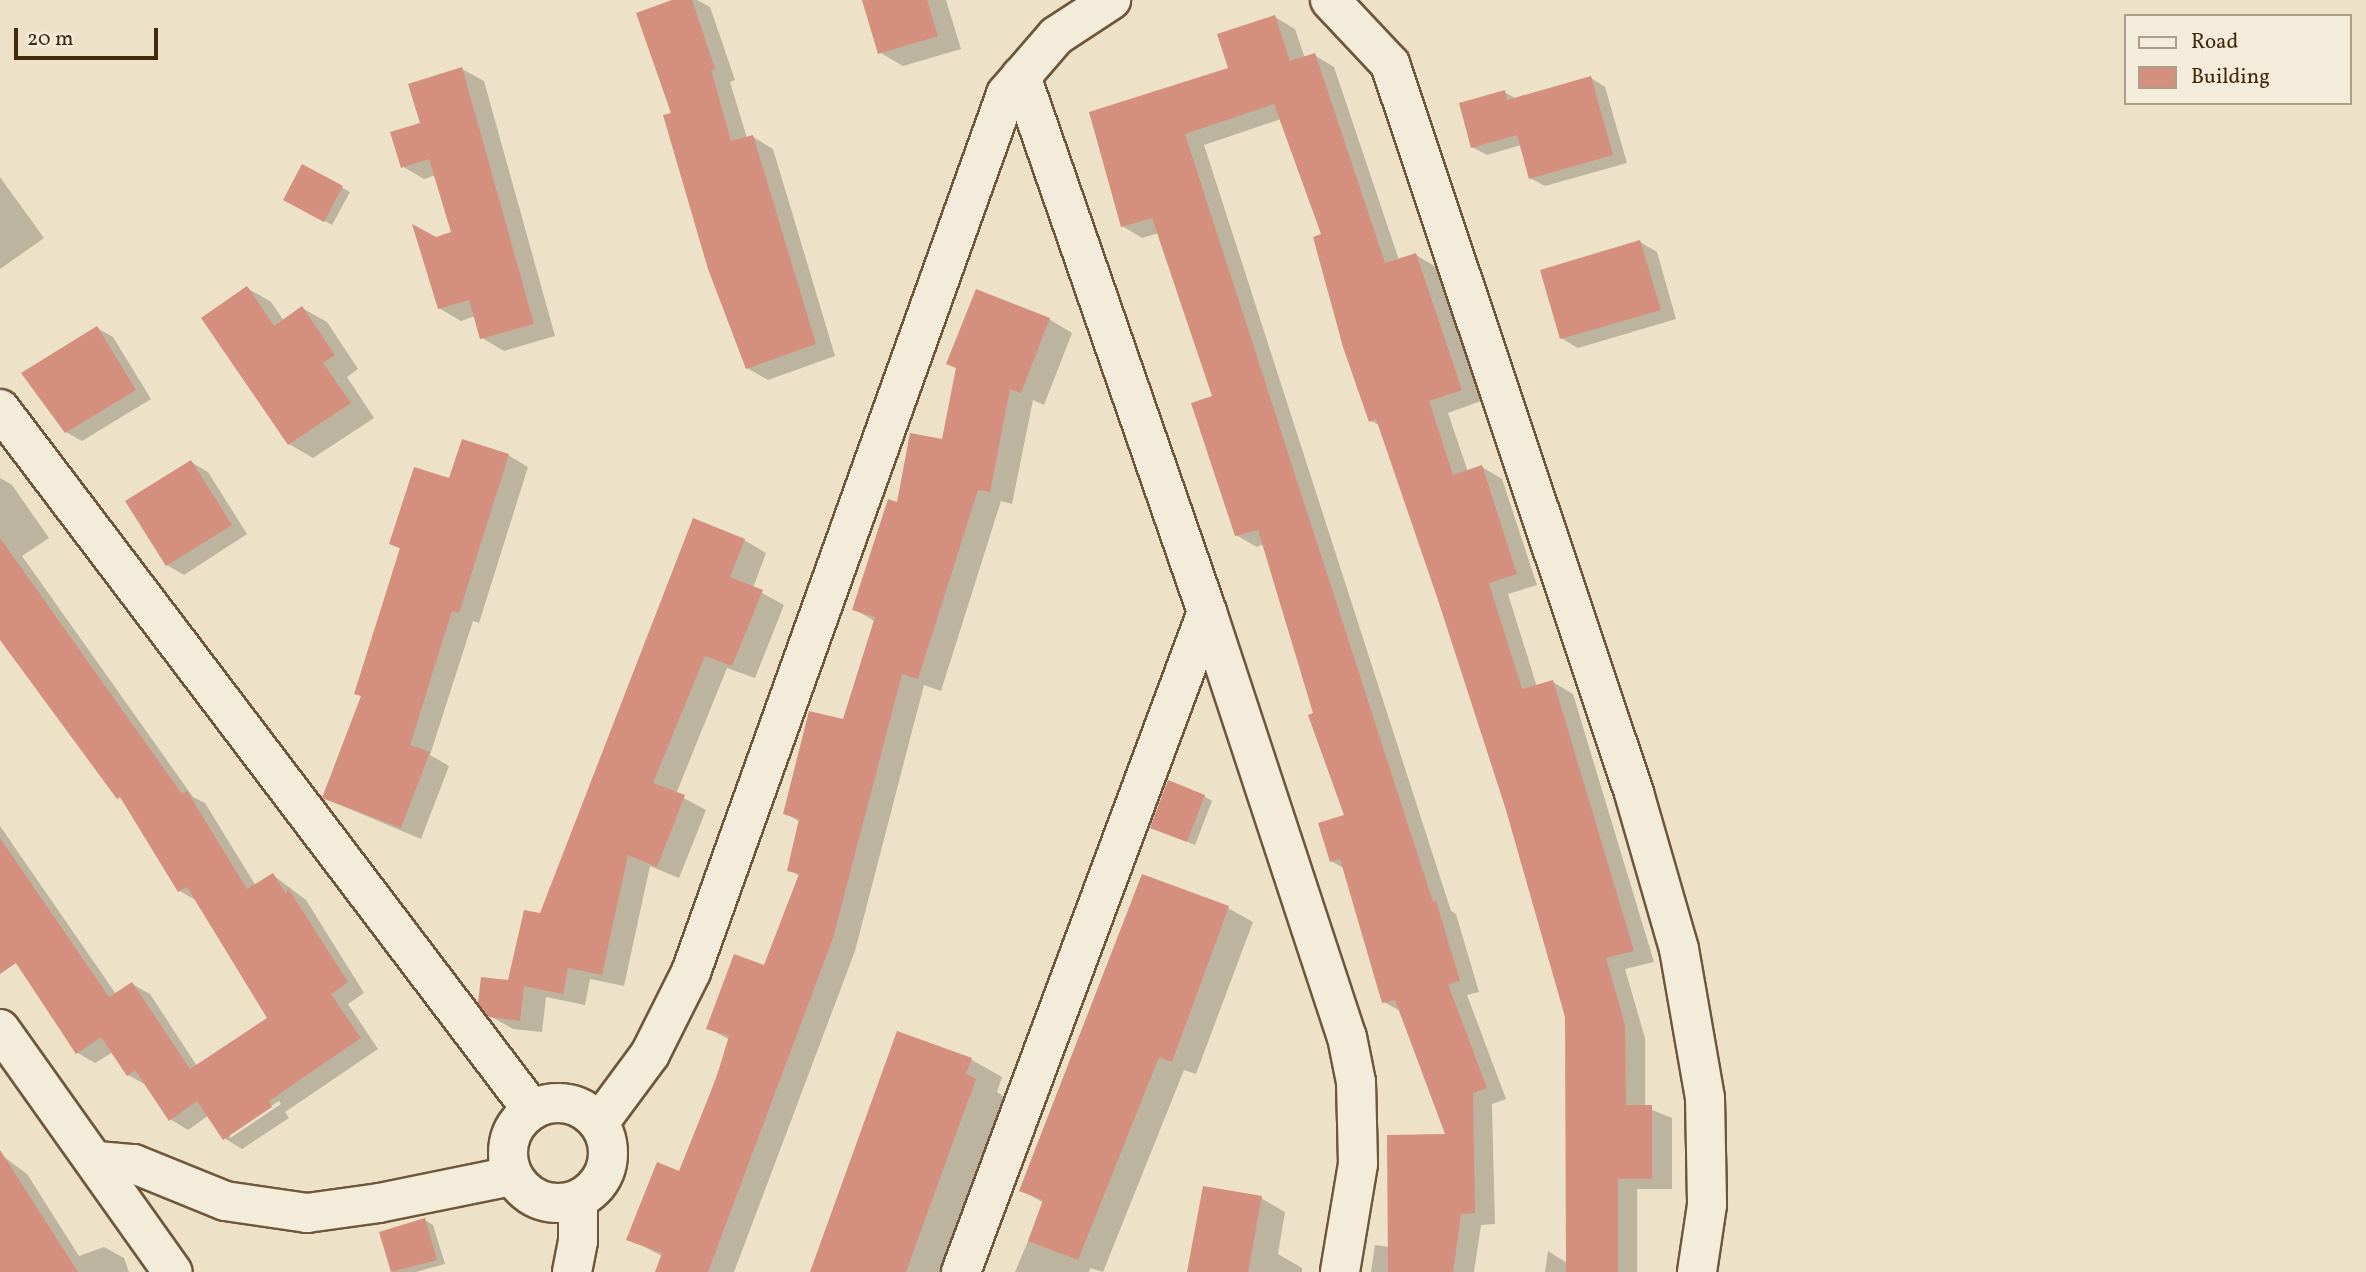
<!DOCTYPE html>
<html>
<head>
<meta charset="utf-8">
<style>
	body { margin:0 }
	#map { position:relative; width:2366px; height:1272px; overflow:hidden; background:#ede1c8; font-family:Vollkorn,serif }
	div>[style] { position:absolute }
	.shadow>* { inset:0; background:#0003 }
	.building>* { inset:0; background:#d48f7f }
	.roads { filter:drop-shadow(2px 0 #6e573a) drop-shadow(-2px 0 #6e573a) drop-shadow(0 2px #6e573a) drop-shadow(0 -2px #6e573a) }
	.street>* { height:38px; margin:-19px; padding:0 19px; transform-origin:19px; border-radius:19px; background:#f3ecdb }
	.street>.ring { margin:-19px; padding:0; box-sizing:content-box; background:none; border:38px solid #f3ecdb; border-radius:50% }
	span { translate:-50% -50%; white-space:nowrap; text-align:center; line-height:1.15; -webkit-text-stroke:6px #f3ecdb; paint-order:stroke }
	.legend { position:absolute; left:2124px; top:14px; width:228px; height:91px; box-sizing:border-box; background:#f3ecdb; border:2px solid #ad9e88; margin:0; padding:9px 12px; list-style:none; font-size:21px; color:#43290b }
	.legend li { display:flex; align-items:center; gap:14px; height:35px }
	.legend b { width:35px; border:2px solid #ad9e88 }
	.scale { position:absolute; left:14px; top:28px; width:144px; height:32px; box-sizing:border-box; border:4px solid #43290b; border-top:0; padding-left:9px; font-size:21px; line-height:24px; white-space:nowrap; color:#43290b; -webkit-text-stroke:5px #f3ecdb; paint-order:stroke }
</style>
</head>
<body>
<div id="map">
	<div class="shadow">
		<div style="clip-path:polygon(677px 0,697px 0,710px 7px,735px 80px,730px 82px,747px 138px,753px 137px,773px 149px,835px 356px,768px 380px,747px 368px,673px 114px)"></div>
		<div style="clip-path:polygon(863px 0,946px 0,961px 49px,903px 66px,879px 52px)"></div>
		<div style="clip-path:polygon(1275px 17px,1295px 29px,1305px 58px,1314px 55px,1334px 67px,1399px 260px,1416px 255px,1436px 267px,1481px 401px,1448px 413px,1468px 472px,1482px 467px,1502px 479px,1537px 585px,1508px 594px,1537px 687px,1553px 682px,1573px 694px,1654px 962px,1625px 969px,1645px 1038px,1645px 1107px,1672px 1118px,1672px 1189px,1637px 1189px,1637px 1272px,1545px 1272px,1548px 1251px,1567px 1263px,1567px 1017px,1508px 810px,1381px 426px,1371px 421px,1323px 236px,1281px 119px,1204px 145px,1451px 911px,1456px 914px,1479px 992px,1467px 995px,1506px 1099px,1492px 1104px,1495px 1224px,1481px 1225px,1474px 1272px,1371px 1272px,1375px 1245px,1390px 1247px,1447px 1136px,1402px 1012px,1384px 1002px,1345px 869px,1331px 861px,1346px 816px,1264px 544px,1257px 547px,1236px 535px,1214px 397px,1159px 233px,1142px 238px,1122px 226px,1092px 114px,1230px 69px)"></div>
		<div style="clip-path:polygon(462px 69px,484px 81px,555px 336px,504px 351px,482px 338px,475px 316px,461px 321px,439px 308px,436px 238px,453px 233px,436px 175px,424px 179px,402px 166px,422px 124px)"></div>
		<div style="clip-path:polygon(1591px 78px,1605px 87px,1627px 163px,1545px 186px,1530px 178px,1521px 145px,1487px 155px,1472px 147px,1504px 92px,1517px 99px)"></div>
		<div style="clip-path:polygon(302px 166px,350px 192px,332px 225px,285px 199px)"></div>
		<div style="clip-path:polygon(0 177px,44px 238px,0 269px)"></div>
		<div style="clip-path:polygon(1640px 242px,1657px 252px,1676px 319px,1578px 348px,1561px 338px)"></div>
		<div style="clip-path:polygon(247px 288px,271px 302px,284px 321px,302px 308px,327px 322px,358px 369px,347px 377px,374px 418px,313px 458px,289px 444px)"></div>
		<div style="clip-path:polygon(1049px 319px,1072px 333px,1044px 405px,1033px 400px,1012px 504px,1001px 501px,941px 691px,924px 685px,855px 951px,734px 1272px,657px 1272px,662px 1256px,629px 1239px,680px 1173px,730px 1040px,708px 1028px,765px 967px,800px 876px,789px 870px,800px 822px,785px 813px,844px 721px,876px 622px,854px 609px,898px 504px,944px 441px)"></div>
		<div style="clip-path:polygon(97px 328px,113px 337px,151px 399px,82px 441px,66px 432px)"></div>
		<div style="clip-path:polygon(508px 455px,528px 467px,479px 623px,473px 621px,430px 755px,449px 766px,421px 839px,326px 799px,363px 697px,401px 549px,391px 544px)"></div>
		<div style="clip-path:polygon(191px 462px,208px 472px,247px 534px,184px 575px,167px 565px)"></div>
		<div style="clip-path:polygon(evenodd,0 478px,12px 485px,49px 538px,22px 556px,193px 797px,205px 803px,256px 886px,273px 875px,306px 900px,364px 993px,348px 1004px,378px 1049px,285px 1112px,289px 1118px,242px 1149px,224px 1138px,209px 1115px,188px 1130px,170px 1119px,146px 1085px,128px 1075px,113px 1052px,95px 1063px,78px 1053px,0 940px,0 826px,116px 994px,132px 984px,150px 994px,197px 1066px,269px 1018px,197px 901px,180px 891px,125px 802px,0 638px,0 478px,279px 1101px,281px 1104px,230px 1138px,230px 1133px,279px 1101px)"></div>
		<div style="clip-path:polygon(744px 540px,766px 553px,753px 588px,784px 605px,755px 678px,727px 668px,676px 794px,706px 810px,679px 878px,650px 866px,624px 986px,590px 979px,585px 1005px,546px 997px,542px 1032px,513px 1029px,490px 1016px)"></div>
		<div style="clip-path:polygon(1204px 796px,1212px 801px,1195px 845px,1152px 827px)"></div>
		<div style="clip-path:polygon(1143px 876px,1228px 908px,1253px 922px,1196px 1074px,1184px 1070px,1103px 1272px,1090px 1268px,1089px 1272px,1015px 1272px,1044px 1203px,1021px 1190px)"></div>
		<div style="clip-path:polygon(898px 1033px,972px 1060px,1002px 1077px,997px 1092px,1006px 1098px,943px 1272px,812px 1272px)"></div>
		<div style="clip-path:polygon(0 1154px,27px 1174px,79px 1256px,104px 1247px,124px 1258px,129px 1272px,25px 1272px,0 1254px)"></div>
		<div style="clip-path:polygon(1261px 1198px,1285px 1212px,1278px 1254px,1302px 1268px,1302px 1272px,1189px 1272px)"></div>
		<div style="clip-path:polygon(425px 1220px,433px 1225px,445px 1264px,416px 1272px,393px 1272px,382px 1233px)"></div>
	</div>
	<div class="building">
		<div style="clip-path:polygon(672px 0,692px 0,715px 69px,711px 70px,731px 141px,753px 135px,816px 344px,746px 369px,708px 269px,663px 115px,671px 113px,636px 13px)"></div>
		<div style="clip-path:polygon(862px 0,927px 0,938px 36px,878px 54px)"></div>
		<div style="clip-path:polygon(1275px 15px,1290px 61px,1315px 53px,1385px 263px,1416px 253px,1462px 390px,1429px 401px,1453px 475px,1482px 465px,1517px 574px,1489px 583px,1522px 689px,1553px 680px,1634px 951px,1606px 958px,1625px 1025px,1626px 1105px,1652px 1105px,1652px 1179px,1618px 1179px,1618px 1272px,1566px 1272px,1565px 1017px,1506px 810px,1438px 600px,1376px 419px,1369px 422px,1343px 347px,1313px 237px,1321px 234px,1274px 104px,1185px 134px,1433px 902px,1436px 901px,1460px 981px,1448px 984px,1487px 1088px,1473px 1093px,1475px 1213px,1461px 1214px,1453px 1272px,1388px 1272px,1387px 1135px,1445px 1134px,1395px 1000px,1382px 1003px,1340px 859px,1330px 862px,1318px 823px,1344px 815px,1308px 715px,1313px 713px,1258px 530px,1235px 536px,1191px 403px,1212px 396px,1152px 218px,1121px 227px,1089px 112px,1228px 68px,1217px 34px)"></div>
		<div style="clip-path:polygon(462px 67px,534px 324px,480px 339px,469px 300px,438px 309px,412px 224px,436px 237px,451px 232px,429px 159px,401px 168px,390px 132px,420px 123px,408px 84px)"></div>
		<div style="clip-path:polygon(1591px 76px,1613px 155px,1529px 179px,1517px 135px,1471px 148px,1459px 103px,1505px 90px,1507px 100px)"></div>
		<div style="clip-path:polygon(302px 164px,343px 186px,324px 222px,283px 200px)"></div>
		<div style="clip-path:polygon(1640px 240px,1661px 310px,1560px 339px,1540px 270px)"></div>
		<div style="clip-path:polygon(247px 286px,274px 326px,302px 306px,335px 355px,323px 363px,351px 403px,288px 445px,201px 318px)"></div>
		<div style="clip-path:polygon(976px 289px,1050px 318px,1021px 393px,1010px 389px,990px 492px,978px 490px,918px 679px,902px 674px,833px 938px,708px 1272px,655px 1272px,662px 1253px,626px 1240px,657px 1162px,679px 1171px,716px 1079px,729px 1036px,706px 1029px,734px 954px,764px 965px,799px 874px,787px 871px,799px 819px,783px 814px,809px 711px,843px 719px,875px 617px,852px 610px,888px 499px,897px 502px,910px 433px,942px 439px,956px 368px,946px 364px)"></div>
		<div style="clip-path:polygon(97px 326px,136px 390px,65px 433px,21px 373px)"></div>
		<div style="clip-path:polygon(462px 439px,509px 454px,459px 613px,452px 611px,410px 745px,430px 752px,401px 828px,322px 798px,361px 696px,354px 694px,400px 548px,389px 544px,414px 467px,449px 478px)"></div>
		<div style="clip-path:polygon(191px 460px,232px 525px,166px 566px,125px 501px)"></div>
		<div style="clip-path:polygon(693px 518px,745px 539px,730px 577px,763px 590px,732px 666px,705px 656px,653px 783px,685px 795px,657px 867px,628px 855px,602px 975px,568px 968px,563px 994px,524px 986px,520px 1021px,489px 1017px,478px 1003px,481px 977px,508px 980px,524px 910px,540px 913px)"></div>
		<div style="clip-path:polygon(0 538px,182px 794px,187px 791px,247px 889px,273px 873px,286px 894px,288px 888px,348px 982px,331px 994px,361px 1038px,269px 1101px,272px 1107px,223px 1140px,197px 1101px,169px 1121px,135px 1070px,127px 1076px,101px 1037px,76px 1054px,16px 963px,0 974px,0 838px,109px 997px,132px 982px,190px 1069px,267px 1018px,187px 887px,178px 892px,120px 797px,117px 799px,0 640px)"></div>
		<div style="clip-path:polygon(1168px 780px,1205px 795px,1187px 842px,1150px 828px)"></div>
		<div style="clip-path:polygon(1142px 874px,1229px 906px,1172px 1062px,1159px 1057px,1078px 1260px,1028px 1241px,1043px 1200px,1019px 1191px)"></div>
		<div style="clip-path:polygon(897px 1031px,972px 1058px,966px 1074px,976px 1079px,906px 1272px,810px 1272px)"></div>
		<div style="clip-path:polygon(0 1150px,78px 1272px,0 1272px)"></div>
		<div style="clip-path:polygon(1203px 1186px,1262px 1196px,1248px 1272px,1187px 1272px)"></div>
		<div style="clip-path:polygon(425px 1218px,437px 1260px,391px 1272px,379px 1232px)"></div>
	</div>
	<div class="roads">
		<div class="street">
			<div style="left:1330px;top:0;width:88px;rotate:46.8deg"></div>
			<div style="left:1390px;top:64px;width:769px;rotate:71.49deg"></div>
			<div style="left:1634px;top:793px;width:162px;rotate:73.9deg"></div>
			<div style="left:1679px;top:949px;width:151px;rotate:80.1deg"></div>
			<div style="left:1705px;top:1098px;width:107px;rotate:88.9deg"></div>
			<div style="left:1707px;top:1205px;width:68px;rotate:98.5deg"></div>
			<div style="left:1021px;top:76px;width:567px;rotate:70.86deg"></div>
			<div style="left:1207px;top:612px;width:447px;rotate:71.8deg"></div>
			<div style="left:1347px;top:1037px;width:46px;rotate:78.7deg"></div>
			<div style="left:1356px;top:1082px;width:82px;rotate:88.6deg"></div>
			<div style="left:1358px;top:1164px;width:109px;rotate:99.5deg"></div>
			<div style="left:0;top:409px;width:880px;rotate:52.8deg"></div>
			<div style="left:0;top:1029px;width:298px;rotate:54.6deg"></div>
			<div class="ring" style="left:508px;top:1103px;width:62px;height:62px"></div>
			<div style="left:599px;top:1123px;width:86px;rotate:-53.5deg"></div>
			<div style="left:650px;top:1054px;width:92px;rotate:-63.4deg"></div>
			<div style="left:691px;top:972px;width:933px;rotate:-70.26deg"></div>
			<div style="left:1006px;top:94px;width:77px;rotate:-49.2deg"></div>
			<div style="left:1056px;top:36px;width:66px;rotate:-33.2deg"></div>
			<div style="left:97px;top:1161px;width:37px;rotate:5deg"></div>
			<div style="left:134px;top:1164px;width:98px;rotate:22.1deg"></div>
			<div style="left:225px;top:1201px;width:83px;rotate:8.3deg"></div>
			<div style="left:307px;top:1213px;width:73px;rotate:-7.9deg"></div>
			<div style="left:379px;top:1203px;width:136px;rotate:-11.5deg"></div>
			<div style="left:572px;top:1272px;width:32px;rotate:-79deg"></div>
			<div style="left:578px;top:1241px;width:41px;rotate:-90deg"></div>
			<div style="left:961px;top:1272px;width:704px;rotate:-69.56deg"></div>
		</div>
	</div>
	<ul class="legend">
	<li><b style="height:9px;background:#f3ecdb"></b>Road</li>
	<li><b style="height:19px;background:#d48f7f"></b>Building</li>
	</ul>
	<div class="scale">20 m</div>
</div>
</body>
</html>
